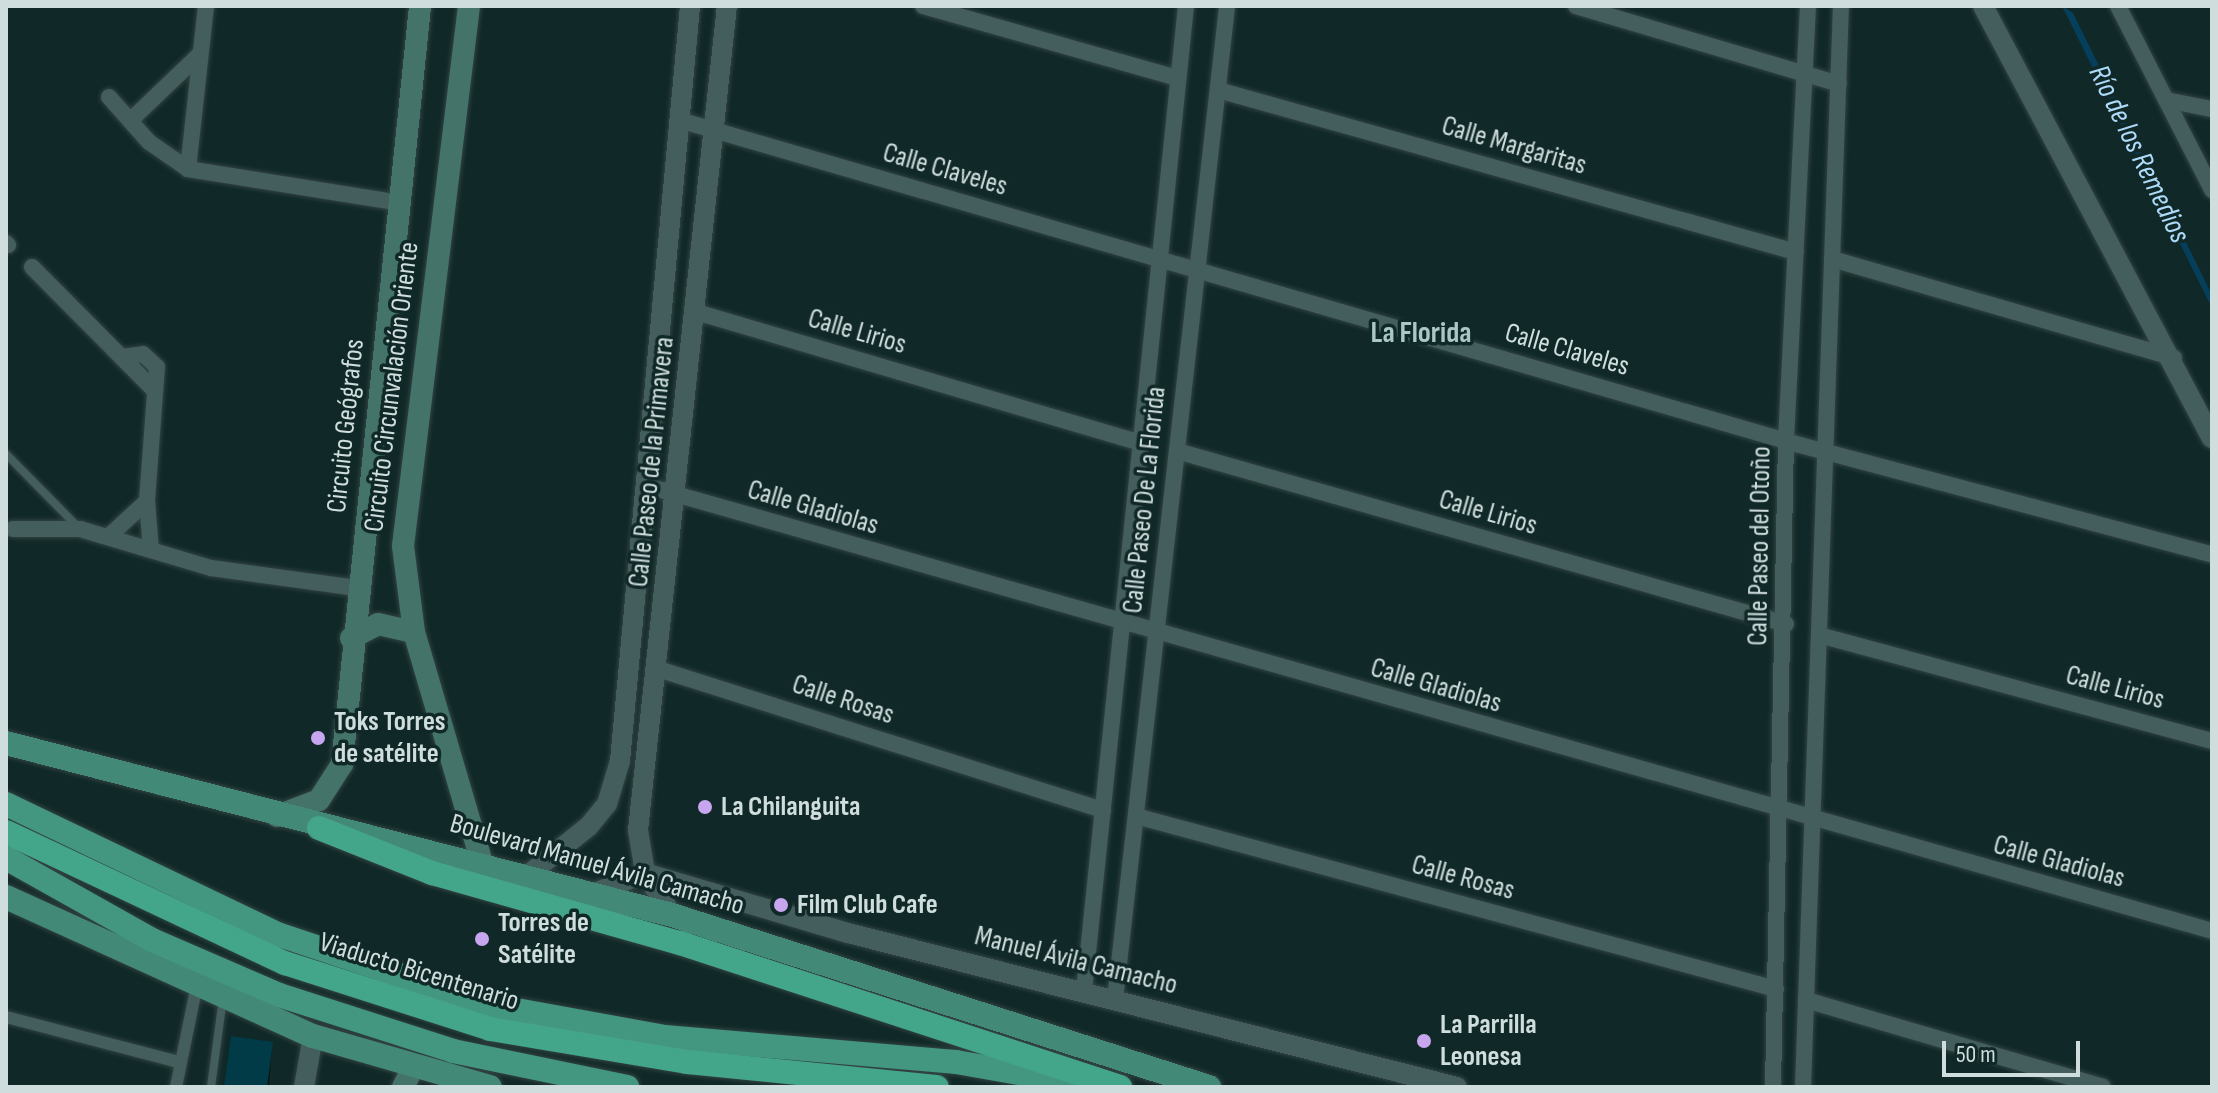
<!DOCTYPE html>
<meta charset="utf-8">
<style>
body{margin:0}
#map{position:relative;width:2218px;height:1093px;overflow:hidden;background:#102928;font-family:"Sofia Sans Condensed",sans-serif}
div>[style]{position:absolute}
.water>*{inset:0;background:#063f5c}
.shadow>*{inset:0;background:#0007}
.building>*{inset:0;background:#003b47}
.roads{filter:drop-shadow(0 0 2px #324342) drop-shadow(0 0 2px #324342)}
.service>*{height:8px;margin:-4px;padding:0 4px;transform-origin:4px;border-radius:4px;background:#445e5d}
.pedestrian>*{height:12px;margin:-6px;padding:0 6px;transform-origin:6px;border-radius:6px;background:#445e5d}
.minor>*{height:16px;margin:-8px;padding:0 8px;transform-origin:8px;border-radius:8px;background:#445e5d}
.tertiary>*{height:20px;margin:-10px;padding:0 10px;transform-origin:10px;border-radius:10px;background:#445e5d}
.secondary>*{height:22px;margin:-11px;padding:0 11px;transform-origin:11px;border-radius:11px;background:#44736a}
.primary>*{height:24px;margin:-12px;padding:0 12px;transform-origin:12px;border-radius:12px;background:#438977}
.trunk>*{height:24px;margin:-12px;padding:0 12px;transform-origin:12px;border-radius:12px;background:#439780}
.motorway>*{height:24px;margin:-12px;padding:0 12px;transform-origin:12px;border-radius:12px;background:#43a589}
.dots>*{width:22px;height:22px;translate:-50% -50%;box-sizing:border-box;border:4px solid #102928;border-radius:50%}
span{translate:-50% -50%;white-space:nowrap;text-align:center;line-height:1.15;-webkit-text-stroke:7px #102928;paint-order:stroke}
.street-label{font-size:28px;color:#cfdddd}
.poi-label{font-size:28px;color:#cfdddd;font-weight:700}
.left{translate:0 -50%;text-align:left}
.water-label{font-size:30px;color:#aedbf9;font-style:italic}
.neighbourhood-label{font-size:30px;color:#aac7c5;font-weight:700}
.frame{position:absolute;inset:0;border:8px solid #cfdddd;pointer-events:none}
.scale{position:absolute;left:1942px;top:1041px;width:138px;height:36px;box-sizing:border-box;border:4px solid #cfdddd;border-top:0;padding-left:10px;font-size:24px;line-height:28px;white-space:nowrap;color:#cfdddd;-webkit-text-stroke:6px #102928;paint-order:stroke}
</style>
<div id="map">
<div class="water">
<i style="clip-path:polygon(2062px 6px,2073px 13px,2212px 295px,2212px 308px)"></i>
</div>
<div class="shadow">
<i style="clip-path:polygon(272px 1044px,269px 1087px,226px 1087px)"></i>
</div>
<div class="building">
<i style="clip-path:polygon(231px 1036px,273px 1042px,267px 1087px,224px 1087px)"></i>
</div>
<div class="roads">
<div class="service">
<i style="left:6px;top:454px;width:105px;rotate:45.4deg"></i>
<i style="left:211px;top:1087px;width:90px;rotate:-82.3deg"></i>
</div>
<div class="pedestrian">
<i style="left:6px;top:1017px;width:179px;rotate:14.6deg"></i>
<i style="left:176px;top:1087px;width:104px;rotate:-78.4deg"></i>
</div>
<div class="minor">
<i style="left:923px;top:6px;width:265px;rotate:15.8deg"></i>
<i style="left:1576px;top:6px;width:274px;rotate:16.5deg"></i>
<i style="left:2118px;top:6px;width:207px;rotate:62.9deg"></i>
<i style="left:1218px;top:90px;width:600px;rotate:15.66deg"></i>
<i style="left:109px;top:97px;width:60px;rotate:48.4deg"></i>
<i style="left:149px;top:142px;width:47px;rotate:34.7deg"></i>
<i style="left:188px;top:169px;width:216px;rotate:9.1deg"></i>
<i style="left:2166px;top:100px;width:47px;rotate:11.1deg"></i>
<i style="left:133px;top:118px;width:93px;rotate:-43.7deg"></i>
<i style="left:679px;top:120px;width:1167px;rotate:16.17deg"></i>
<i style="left:1800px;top:445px;width:426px;rotate:14.9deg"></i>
<i style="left:188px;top:169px;width:164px;rotate:-83.7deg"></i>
<i style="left:6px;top:243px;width:3px;rotate:45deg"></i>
<i style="left:1832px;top:259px;width:356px;rotate:16.1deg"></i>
<i style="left:32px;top:267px;width:173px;rotate:45.2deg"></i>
<i style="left:696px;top:312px;width:464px;rotate:16.4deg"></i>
<i style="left:122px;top:357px;width:21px;rotate:-8deg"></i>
<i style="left:143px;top:354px;width:19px;rotate:43deg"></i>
<i style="left:157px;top:367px;width:134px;rotate:94.3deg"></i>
<i style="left:147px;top:501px;width:49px;rotate:85.3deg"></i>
<i style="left:1177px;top:451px;width:633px;rotate:15.86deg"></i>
<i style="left:647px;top:486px;width:1627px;rotate:15.87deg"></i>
<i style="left:13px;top:529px;width:67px"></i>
<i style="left:80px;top:529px;width:137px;rotate:16.6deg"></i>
<i style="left:211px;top:568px;width:147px;rotate:7.8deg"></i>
<i style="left:108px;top:537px;width:53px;rotate:-42.7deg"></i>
<i style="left:1819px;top:635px;width:407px;rotate:15.1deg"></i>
<i style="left:658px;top:669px;width:467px;rotate:17.6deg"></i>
<i style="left:1136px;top:816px;width:663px;rotate:15.13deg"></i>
<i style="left:1084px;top:991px;width:990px;rotate:-84.09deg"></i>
<i style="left:1115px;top:999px;width:999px;rotate:-83.56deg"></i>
<i style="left:1806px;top:1000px;width:309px;rotate:16.3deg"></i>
<i style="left:1773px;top:1087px;width:647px;rotate:-88.85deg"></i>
<i style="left:1786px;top:440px;width:435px;rotate:-87.1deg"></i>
<i style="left:1803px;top:1087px;width:1082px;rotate:-87.99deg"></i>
</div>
<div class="tertiary">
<i style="left:1983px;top:6px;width:489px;rotate:62.1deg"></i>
<i style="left:528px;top:875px;width:78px;rotate:-38.8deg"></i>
<i style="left:589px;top:826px;width:28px;rotate:-51deg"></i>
<i style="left:607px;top:804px;width:45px;rotate:-73.2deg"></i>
<i style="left:620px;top:761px;width:758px;rotate:-84.7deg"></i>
<i style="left:592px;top:894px;width:57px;rotate:-21.6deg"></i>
<i style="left:645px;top:873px;width:212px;rotate:16.5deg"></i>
<i style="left:848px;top:933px;width:628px;rotate:14.19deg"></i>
<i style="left:672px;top:915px;width:50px;rotate:-122.7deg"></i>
<i style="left:645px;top:873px;width:44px;rotate:-99.2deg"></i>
<i style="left:638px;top:830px;width:829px;rotate:-83.84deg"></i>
<i style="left:304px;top:1087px;width:52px;rotate:-80deg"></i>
</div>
<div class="secondary">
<i style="left:469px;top:6px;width:544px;rotate:96.97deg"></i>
<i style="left:403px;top:546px;width:87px;rotate:82.7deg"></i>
<i style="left:414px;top:632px;width:241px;rotate:73.6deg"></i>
<i style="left:351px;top:638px;width:30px;rotate:-27deg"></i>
<i style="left:378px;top:624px;width:37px;rotate:13deg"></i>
<i style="left:277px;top:816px;width:45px;rotate:-20.9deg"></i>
<i style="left:319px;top:800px;width:43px;rotate:-57.4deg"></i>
<i style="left:342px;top:764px;width:762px;rotate:-84.12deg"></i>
<i style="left:403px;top:1087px;width:21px;rotate:-62deg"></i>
</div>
<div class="primary">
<i style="left:6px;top:743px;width:688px;rotate:14.48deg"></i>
<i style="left:672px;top:915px;width:564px;rotate:17.76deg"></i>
<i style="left:6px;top:897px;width:337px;rotate:24.4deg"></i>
<i style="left:313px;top:1036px;width:184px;rotate:16.1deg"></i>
</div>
<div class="trunk">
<i style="left:6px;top:804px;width:304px;rotate:25.6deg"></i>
<i style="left:280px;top:935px;width:220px;rotate:18.5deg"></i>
<i style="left:489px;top:1005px;width:179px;rotate:10.3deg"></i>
<i style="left:665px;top:1037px;width:292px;rotate:4.9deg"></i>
<i style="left:956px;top:1062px;width:138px;rotate:10deg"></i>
<i style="left:6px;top:858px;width:167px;rotate:29.3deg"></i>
<i style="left:152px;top:940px;width:138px;rotate:23.4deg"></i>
<i style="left:279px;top:995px;width:183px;rotate:17.8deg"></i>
<i style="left:453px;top:1051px;width:178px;rotate:11.7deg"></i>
</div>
<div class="motorway">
<i style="left:319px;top:828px;width:122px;rotate:21.7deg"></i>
<i style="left:432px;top:873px;width:258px;rotate:15.8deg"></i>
<i style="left:680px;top:943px;width:463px;rotate:18.1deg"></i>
<i style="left:6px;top:832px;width:308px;rotate:25.2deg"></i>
<i style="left:285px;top:963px;width:215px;rotate:17.8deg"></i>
<i style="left:490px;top:1029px;width:200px;rotate:9.5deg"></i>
<i style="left:687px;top:1062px;width:251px;rotate:5.7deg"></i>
</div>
</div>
<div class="dots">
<i style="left:318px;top:738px;background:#c7a6ef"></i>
<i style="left:705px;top:807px;background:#c7a6ef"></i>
<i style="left:781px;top:905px;background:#c7a6ef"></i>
<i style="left:482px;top:939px;background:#c7a6ef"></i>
<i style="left:1424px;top:1041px;background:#c7a6ef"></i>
</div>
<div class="street-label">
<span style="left:1514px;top:146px;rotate:16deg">Calle Margaritas</span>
<span style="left:945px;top:170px;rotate:16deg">Calle Claveles</span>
<span style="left:857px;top:332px;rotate:16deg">Calle Lirios</span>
<span style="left:1567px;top:350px;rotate:16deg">Calle Claveles</span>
<span style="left:392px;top:387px;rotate:-83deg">Circuito Circunvalación Oriente</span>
<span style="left:346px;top:426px;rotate:-84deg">Circuito Geógrafos</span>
<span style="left:652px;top:462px;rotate:-84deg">Calle Paseo de la Primavera</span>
<span style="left:1145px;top:500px;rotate:-84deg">Calle Paseo De La Florida</span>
<span style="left:813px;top:508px;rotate:16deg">Calle Gladiolas</span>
<span style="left:1488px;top:513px;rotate:16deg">Calle Lirios</span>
<span style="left:1760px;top:546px;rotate:-89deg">Calle Paseo del Otoño</span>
<span style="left:1436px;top:686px;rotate:16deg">Calle Gladiolas</span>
<span style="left:2115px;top:688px;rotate:15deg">Calle Lirios</span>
<span style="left:843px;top:700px;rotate:18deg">Calle Rosas</span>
<span style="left:2059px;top:862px;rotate:15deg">Calle Gladiolas</span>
<span style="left:597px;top:865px;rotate:16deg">Boulevard Manuel Ávila Camacho</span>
<span style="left:1463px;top:878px;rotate:15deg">Calle Rosas</span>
<span style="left:1076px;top:961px;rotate:14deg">Manuel Ávila Camacho</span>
<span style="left:419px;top:972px;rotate:17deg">Viaducto Bicentenario</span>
</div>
<div class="poi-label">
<span class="left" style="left:334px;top:738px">Toks Torres<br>de satélite</span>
<span class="left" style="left:721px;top:807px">La Chilanguita</span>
<span class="left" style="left:797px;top:905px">Film Club Cafe</span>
<span class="left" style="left:498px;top:939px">Torres de<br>Satélite</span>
<span class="left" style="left:1440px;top:1041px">La Parrilla<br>Leonesa</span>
</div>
<div class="water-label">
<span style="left:2139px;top:154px;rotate:64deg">Río de los Remedios</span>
</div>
<div class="neighbourhood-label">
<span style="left:1421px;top:333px">La Florida</span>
</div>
<div class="frame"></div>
<div class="scale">50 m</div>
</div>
